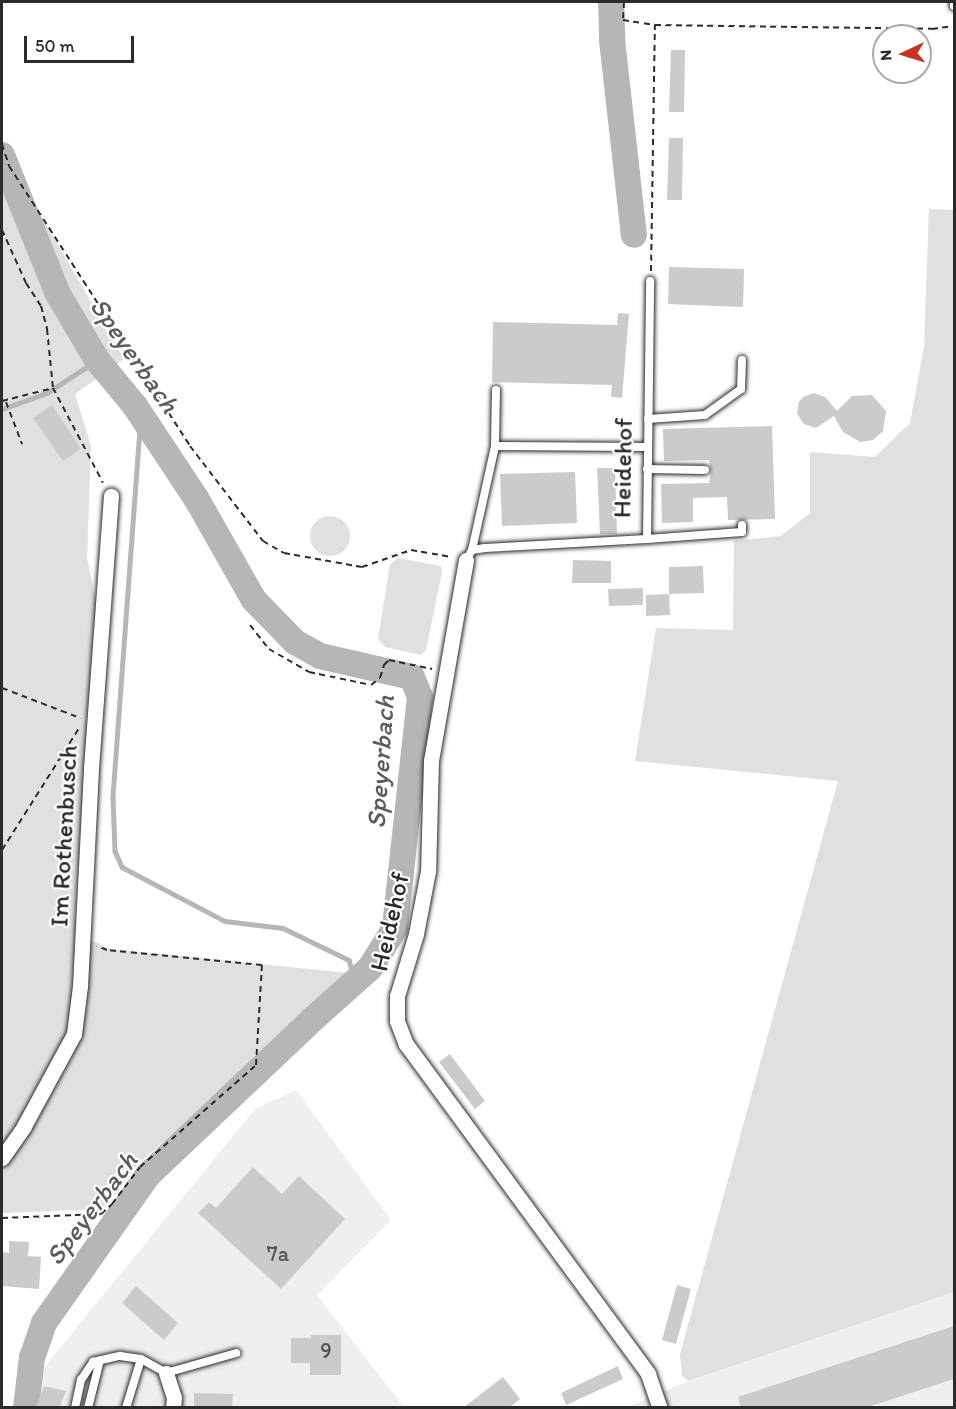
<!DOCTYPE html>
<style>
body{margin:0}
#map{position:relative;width:956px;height:1409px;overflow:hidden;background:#fff;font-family:Itim,sans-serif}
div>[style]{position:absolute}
.built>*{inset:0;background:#efefef}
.green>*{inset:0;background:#e0e0e0}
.round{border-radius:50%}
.stream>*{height:4.5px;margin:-2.25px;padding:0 2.25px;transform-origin:2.25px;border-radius:2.25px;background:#b6b6b6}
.river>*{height:26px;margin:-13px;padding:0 13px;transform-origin:13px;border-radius:13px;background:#b6b6b6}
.building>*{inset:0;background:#cbcbcb}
.path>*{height:2px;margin-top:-1px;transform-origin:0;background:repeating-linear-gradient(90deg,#2b2b2b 0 6px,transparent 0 10.5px)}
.roads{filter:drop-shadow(0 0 2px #2b2b2b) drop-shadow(0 0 2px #2b2b2b)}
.service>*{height:8px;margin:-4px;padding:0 4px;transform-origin:4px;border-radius:4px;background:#fff}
.minor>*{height:15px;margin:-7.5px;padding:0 7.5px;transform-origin:7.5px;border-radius:7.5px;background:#fff}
span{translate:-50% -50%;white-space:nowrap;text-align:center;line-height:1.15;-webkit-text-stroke:4.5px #fff;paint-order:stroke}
.number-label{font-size:22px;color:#535353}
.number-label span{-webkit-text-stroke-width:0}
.street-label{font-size:26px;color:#2b2b2b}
.water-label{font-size:27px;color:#5c5c5c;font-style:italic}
.frame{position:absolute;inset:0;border:3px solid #2b2b2b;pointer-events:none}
.north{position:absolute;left:872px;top:24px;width:60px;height:60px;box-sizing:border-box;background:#fff;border:2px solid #aaa;border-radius:50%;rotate:266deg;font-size:16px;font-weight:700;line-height:24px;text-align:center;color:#2b2b2b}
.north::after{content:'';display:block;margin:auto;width:21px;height:27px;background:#c8321e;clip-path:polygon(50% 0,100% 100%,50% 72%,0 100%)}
.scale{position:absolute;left:24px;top:36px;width:110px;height:27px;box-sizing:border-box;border:3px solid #2b2b2b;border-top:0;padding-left:8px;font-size:18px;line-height:21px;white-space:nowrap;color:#2b2b2b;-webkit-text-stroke:4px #fff;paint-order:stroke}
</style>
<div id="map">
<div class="built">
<i style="clip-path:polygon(296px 1090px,391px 1220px,317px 1295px,404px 1407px,33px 1408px,37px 1376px,255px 1109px)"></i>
<i style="clip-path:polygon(954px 1292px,954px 1407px,626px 1408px,688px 1381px)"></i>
</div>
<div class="green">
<i style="clip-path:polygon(2px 148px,124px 359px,75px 394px,91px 446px,87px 558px,96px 601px,75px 916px,78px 935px,111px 949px,349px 973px,254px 1063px,138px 1164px,111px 1200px,101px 1209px,2px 1213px)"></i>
<i style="clip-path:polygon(929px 209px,954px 210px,954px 1292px,688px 1381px,682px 1376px,680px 1354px,838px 781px,635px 761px,656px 628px,733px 630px,734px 541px,781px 536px,810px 513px,810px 452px,875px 457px,910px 423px,924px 346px)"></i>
<i class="round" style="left:310px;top:516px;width:40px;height:40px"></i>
<i style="clip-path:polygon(398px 558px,441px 566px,442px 572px,426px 650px,421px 655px,385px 647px,378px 639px,390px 564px)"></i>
</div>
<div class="stream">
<i style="left:2px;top:409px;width:48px;rotate:-19.6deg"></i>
<i style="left:47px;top:393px;width:60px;rotate:-33.4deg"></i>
<i style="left:141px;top:415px;width:384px;rotate:94.2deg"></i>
<i style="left:113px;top:798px;width:53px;rotate:87.8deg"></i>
<i style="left:115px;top:851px;width:17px;rotate:66deg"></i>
<i style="left:122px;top:867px;width:116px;rotate:27.7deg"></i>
<i style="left:225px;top:921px;width:58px;rotate:6.9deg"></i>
<i style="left:283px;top:928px;width:73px;rotate:25.9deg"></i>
<i style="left:349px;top:960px;width:22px;rotate:74deg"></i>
</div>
<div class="river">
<i style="left:611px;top:2px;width:38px;rotate:88deg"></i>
<i style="left:612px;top:40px;width:196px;rotate:83.6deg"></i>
<i style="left:2px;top:155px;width:150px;rotate:68.1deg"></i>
<i style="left:58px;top:294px;width:77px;rotate:59.4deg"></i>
<i style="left:97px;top:360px;width:60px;rotate:50.4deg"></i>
<i style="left:135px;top:406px;width:110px;rotate:56.5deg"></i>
<i style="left:196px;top:498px;width:117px;rotate:60.4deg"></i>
<i style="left:254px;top:600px;width:59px;rotate:45.7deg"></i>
<i style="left:295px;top:642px;width:29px;rotate:29deg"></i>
<i style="left:320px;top:656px;width:94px;rotate:12.9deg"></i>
<i style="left:412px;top:677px;width:22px;rotate:68deg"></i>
<i style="left:420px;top:697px;width:232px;rotate:96.2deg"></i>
<i style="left:395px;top:928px;width:47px;rotate:122deg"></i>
<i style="left:370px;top:968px;width:76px;rotate:138.2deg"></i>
<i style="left:313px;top:1019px;width:227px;rotate:136.6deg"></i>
<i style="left:148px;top:1175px;width:181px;rotate:125.1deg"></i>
<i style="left:44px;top:1323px;width:36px;rotate:109deg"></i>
<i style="left:32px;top:1357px;width:51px;rotate:96.7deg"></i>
</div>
<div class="building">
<i style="clip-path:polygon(671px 50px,685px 50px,684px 112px,669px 112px)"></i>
<i style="clip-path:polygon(669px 138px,683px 138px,682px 200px,667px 200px)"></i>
<i style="clip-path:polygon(669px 267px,744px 269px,743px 307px,668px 304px)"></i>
<i style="clip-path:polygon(618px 313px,629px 314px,622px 398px,611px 397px,612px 385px,492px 382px,493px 322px,617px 325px)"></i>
<i style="clip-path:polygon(814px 393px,825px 397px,837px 411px,852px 396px,872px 395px,886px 411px,883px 431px,873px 440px,860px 442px,843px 432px,834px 416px,816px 428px,804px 424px,797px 414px,799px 402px,803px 397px)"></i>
<i style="clip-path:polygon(52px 405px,81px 449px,63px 461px,33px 418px)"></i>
<i style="clip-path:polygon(772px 426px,775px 519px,728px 520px,727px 497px,693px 498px,693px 522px,662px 523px,661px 484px,709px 483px,711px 471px,709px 460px,664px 461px,663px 429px)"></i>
<i style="clip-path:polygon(597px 468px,615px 468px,617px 534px,600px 534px)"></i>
<i style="clip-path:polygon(575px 472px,577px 523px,502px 526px,500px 474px)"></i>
<i style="clip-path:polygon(573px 560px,611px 561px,611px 583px,572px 583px)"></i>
<i style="clip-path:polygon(703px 566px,704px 593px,669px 594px,669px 567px)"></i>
<i style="clip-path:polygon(643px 588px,643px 605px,609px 606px,608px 589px)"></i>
<i style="clip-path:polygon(669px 594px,670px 615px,646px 616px,646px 595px)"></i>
<i style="clip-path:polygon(450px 1054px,485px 1101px,475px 1109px,439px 1062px)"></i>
<i style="clip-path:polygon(253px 1167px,282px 1194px,299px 1176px,345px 1219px,281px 1289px,198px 1213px,209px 1202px,216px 1208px)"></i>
<i style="clip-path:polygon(9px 1241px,29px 1242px,28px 1256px,41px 1257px,39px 1289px,2px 1286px,2px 1252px,9px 1253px)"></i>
<i style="clip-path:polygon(677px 1285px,691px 1289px,676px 1344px,662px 1340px)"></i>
<i style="clip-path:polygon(136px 1286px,178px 1323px,164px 1340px,122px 1303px)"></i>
<i style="clip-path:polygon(954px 1326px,954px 1379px,868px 1407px,741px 1407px,738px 1397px)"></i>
<i style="clip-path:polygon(311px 1335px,341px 1335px,341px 1375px,310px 1375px,310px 1363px,291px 1363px,291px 1338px,311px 1338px)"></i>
<i style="clip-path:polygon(618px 1366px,623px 1379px,566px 1405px,561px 1393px)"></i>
<i style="clip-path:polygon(503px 1377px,520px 1399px,510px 1407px,464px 1407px)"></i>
<i style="clip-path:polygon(44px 1386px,66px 1391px,60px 1407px,36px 1407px)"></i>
<i style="clip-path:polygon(194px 1393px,233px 1394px,232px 1407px,194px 1407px)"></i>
</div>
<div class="path">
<i style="left:624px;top:2px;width:18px;rotate:93deg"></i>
<i style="left:623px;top:20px;width:32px;rotate:9deg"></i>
<i style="left:2px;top:144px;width:23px;rotate:72deg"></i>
<i style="left:9px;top:166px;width:333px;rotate:57.1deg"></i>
<i style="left:190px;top:446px;width:120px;rotate:52.5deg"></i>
<i style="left:263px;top:541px;width:24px;rotate:30deg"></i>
<i style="left:284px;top:553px;width:79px;rotate:10.2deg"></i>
<i style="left:362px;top:567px;width:52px;rotate:-19.1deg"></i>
<i style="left:411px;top:550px;width:41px;rotate:9.9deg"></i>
<i style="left:2px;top:230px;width:58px;rotate:65.6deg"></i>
<i style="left:26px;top:283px;width:27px;rotate:57deg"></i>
<i style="left:41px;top:306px;width:24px;rotate:75deg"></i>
<i style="left:47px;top:329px;width:59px;rotate:84.2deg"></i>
<i style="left:53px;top:388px;width:107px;rotate:62.2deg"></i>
<i style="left:651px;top:271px;width:246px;rotate:-89.1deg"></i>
<i style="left:655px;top:25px;width:277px;rotate:0.8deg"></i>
<i style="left:932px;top:29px;width:22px;rotate:-8deg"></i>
<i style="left:2px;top:401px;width:53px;rotate:-14.3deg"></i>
<i style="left:6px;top:402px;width:45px;rotate:69.1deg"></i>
<i style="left:250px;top:625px;width:31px;rotate:52deg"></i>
<i style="left:269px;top:649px;width:46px;rotate:29.9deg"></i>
<i style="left:309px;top:672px;width:63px;rotate:11.8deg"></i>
<i style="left:371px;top:685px;width:11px;rotate:-38deg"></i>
<i style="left:380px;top:678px;width:14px;rotate:-73deg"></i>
<i style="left:384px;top:665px;width:7px;rotate:-45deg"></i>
<i style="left:389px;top:660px;width:44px;rotate:11.8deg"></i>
<i style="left:2px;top:688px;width:84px;rotate:21deg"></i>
<i style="left:2px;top:850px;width:144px;rotate:-57.7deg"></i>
<i style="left:2px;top:1218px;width:99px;rotate:-2.3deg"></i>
<i style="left:101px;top:1214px;width:15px;rotate:-42deg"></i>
<i style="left:112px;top:1204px;width:46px;rotate:-52.9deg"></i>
<i style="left:140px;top:1167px;width:154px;rotate:-41.3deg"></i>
<i style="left:256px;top:1065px;width:100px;rotate:-86.6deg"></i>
<i style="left:262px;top:965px;width:156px;rotate:-174.5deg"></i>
<i style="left:107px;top:950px;width:11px;rotate:-158deg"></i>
</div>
<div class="roads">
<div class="service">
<i style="left:954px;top:2px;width:4px;rotate:90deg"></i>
<i style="left:648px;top:419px;width:57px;rotate:-4deg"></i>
<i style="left:705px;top:415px;width:44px;rotate:-35.8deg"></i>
<i style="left:741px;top:389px;width:29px;rotate:-88deg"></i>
<i style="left:495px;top:446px;width:152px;rotate:0.4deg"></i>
<i style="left:647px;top:469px;width:58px;rotate:1deg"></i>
<i style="left:647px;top:539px;width:95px;rotate:-4.2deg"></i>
<i style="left:742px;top:532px;width:7px;rotate:-90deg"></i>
<i style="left:472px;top:550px;width:107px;rotate:-77.5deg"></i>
<i style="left:495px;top:446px;width:56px;rotate:-89deg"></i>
<i style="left:466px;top:560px;width:12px;rotate:-59deg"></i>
<i style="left:472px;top:550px;width:13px;rotate:-9deg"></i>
<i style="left:485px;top:548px;width:162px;rotate:-3.2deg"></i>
<i style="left:647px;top:539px;width:258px;rotate:-89.3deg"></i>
<i style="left:75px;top:1408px;width:29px;rotate:-78deg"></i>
<i style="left:81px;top:1380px;width:22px;rotate:-56deg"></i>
<i style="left:93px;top:1362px;width:28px;rotate:-13deg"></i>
<i style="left:120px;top:1356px;width:21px;rotate:8deg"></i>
<i style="left:141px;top:1359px;width:29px;rotate:29deg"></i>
<i style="left:166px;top:1373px;width:73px;rotate:-15.9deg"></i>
<i style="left:88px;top:1408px;width:49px;rotate:-76deg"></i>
<i style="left:126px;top:1408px;width:51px;rotate:-73deg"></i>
</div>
<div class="minor">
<i style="left:466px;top:560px;width:203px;rotate:99.9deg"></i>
<i style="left:431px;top:760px;width:111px;rotate:91.5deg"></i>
<i style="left:428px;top:871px;width:64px;rotate:100.8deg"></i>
<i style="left:416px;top:934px;width:65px;rotate:107deg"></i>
<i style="left:397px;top:996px;width:25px;rotate:90deg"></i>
<i style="left:397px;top:1021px;width:25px;rotate:69deg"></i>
<i style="left:406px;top:1044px;width:409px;rotate:53.7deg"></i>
<i style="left:648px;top:1374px;width:36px;rotate:71deg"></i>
<i style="left:2px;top:1158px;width:39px;rotate:-55deg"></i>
<i style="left:24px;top:1126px;width:105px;rotate:-61.5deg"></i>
<i style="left:74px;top:1034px;width:48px;rotate:-82.9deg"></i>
<i style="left:80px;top:986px;width:218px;rotate:-87.1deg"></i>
<i style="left:91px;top:768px;width:273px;rotate:-85.8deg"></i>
<i style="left:166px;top:1373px;width:25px;rotate:72deg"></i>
<i style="left:174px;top:1397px;width:11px;rotate:95deg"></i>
</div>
</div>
<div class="number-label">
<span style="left:278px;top:1254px">7a</span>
<span style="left:326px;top:1351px">9</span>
</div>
<div class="street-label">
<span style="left:623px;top:468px;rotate:-89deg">Heidehof</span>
<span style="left:64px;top:836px;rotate:-87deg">Im Rothenbusch</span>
<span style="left:390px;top:922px;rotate:-77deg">Heidehof</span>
</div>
<div class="water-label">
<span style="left:135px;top:355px;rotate:55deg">Speyerbach</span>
<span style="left:380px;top:762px;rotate:-86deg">Speyerbach</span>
<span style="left:91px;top:1208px;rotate:-53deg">Speyerbach</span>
</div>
<div class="frame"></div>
<div class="north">N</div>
<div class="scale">50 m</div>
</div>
